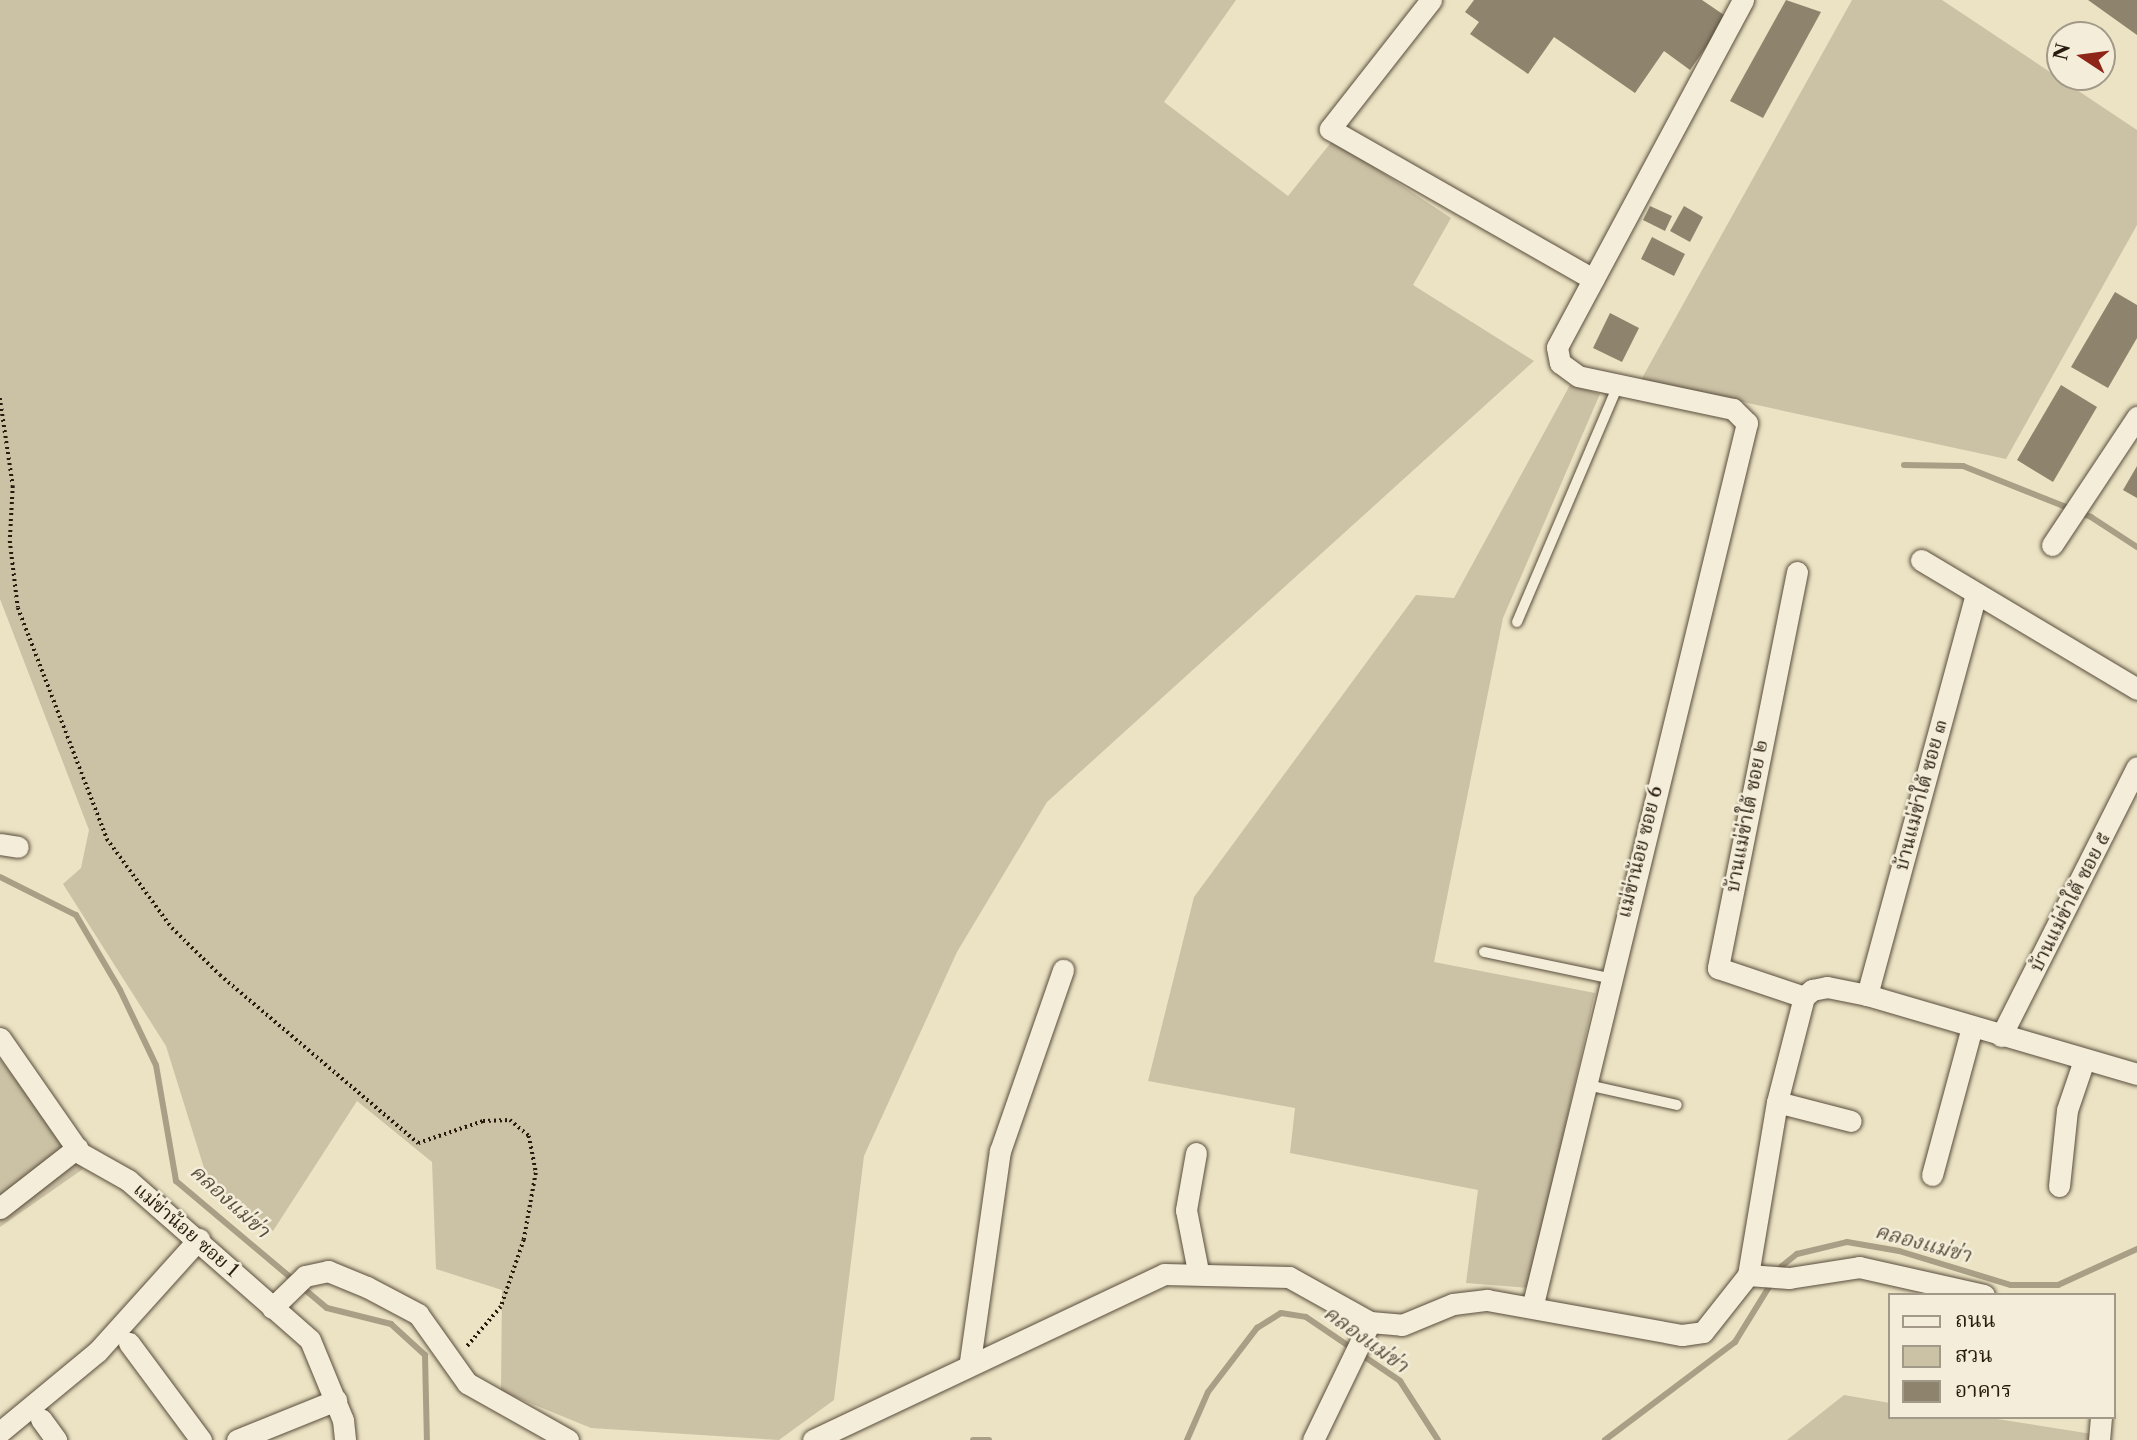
<!DOCTYPE html>
<meta charset="utf-8">
<style>
body{margin:0}
#map{position:relative;width:2137px;height:1440px;overflow:hidden;background:#ece3c4;font-family:"Libre Caslon Text","Noto Serif Thai",serif}
div>[style]{position:absolute}
.green>*{inset:0;background:#cbc1a5}
.stream>*{height:6px;margin:-3px;padding:0 3px;transform-origin:3px;border-radius:3px;background:#a99f86}
.building>*{inset:0;background:#8e836d}
.path>*{height:3.5px;margin-top:-1.75px;transform-origin:0;background:repeating-linear-gradient(90deg,#281b0e 0 2px,transparent 0 5.5px)}
.roads{filter:drop-shadow(0 0 2px #594d3c) drop-shadow(0 0 2px #594d3c)}
.lane>*{height:10px;margin:-5px;padding:0 5px;transform-origin:5px;border-radius:5px;background:#f3edd9}
.street>*{height:21px;margin:-10.5px;padding:0 10.5px;transform-origin:10.5px;border-radius:10.5px;background:#f3edd9}
span{translate:-50% -50%;white-space:nowrap;text-align:center;line-height:1.15;-webkit-text-stroke:5px #f3edd9;paint-order:stroke}
.street-label{font-size:19px;color:#281b0e}
.water-label{font-size:21px;color:#5c503e;font-style:italic}
.legend{position:absolute;left:1888px;top:1293px;width:228px;height:126px;box-sizing:border-box;background:#f3edd9;border:2px solid #a29988;margin:0;padding:9px 12px;list-style:none;font-size:21px;color:#281b0e}
.legend li{display:flex;align-items:center;gap:14px;height:35px}
.legend b{width:35px;border:2px solid #a29988}
.north{position:absolute;left:2046px;top:21px;width:70px;height:70px;box-sizing:border-box;background:#f3edd9;border:2px solid #a29988;border-radius:50%;rotate:283deg;font-size:19px;font-weight:700;line-height:28px;text-align:center;color:#281b0e}
.north::after{content:'';display:block;margin:auto;width:24px;height:32px;background:#8f2418;clip-path:polygon(50% 0,100% 100%,50% 72%,0 100%)}
</style>
<div id="map">
<div class="green">
<i style="clip-path:polygon(0 0,1236px 0,1164px 102px,1288px 196px,1333px 140px,1451px 218px,1413px 285px,1534px 361px,1047px 802px,957px 952px,864px 1156px,834px 1400px,779px 1440px,591px 1428px,501px 1391px,502px 1290px,436px 1269px,432px 1162px,357px 1101px,273px 1231px,209px 1184px,166px 1046px,63px 884px,81px 868px,89px 830px,0 599px)"></i>
<i style="clip-path:polygon(1852px 0,1942px 0,2137px 130px,2137px 225px,2006px 459px,1641px 380px)"></i>
<i style="clip-path:polygon(1570px 385px,1600px 394px,1503px 618px,1434px 962px,1595px 993px,1529px 1288px,1466px 1283px,1478px 1190px,1290px 1153px,1295px 1108px,1148px 1081px,1194px 897px,1416px 595px,1454px 598px)"></i>
<i style="clip-path:polygon(0 1059px,83px 1169px,0 1227px)"></i>
<i style="clip-path:polygon(1844px 1395px,1890px 1403px,1890px 1417px,1984px 1417px,2092px 1434px,2091px 1440px,1787px 1440px)"></i>
</div>
<div class="stream">
<i style="left:1904px;top:465px;width:59px;rotate:1deg"></i>
<i style="left:1963px;top:466px;width:138px;rotate:21.7deg"></i>
<i style="left:2091px;top:517px;width:55px;rotate:33.1deg"></i>
<i style="left:0;top:877px;width:85px;rotate:26.6deg"></i>
<i style="left:76px;top:915px;width:87px;rotate:59.6deg"></i>
<i style="left:120px;top:990px;width:83px;rotate:64.4deg"></i>
<i style="left:156px;top:1065px;width:118px;rotate:80.2deg"></i>
<i style="left:176px;top:1181px;width:197px;rotate:40.1deg"></i>
<i style="left:327px;top:1308px;width:66px;rotate:14deg"></i>
<i style="left:391px;top:1324px;width:46px;rotate:42.4deg"></i>
<i style="left:425px;top:1355px;width:85px;rotate:88.7deg"></i>
<i style="left:973px;top:1440px;width:16px"></i>
<i style="left:1187px;top:1440px;width:52px;rotate:-66.4deg"></i>
<i style="left:1208px;top:1392px;width:81px;rotate:-52.6deg"></i>
<i style="left:1257px;top:1328px;width:28px;rotate:-32deg"></i>
<i style="left:1281px;top:1313px;width:25px;rotate:9deg"></i>
<i style="left:1306px;top:1317px;width:114px;rotate:34.2deg"></i>
<i style="left:1400px;top:1381px;width:70px;rotate:57.2deg"></i>
<i style="left:1605px;top:1440px;width:163px;rotate:-37deg"></i>
<i style="left:1735px;top:1342px;width:89px;rotate:-58.3deg"></i>
<i style="left:1782px;top:1266px;width:19px;rotate:-39deg"></i>
<i style="left:1797px;top:1254px;width:51px;rotate:-13.5deg"></i>
<i style="left:1847px;top:1242px;width:53px;rotate:9.8deg"></i>
<i style="left:1899px;top:1251px;width:117px;rotate:16.9deg"></i>
<i style="left:2011px;top:1285px;width:47px"></i>
<i style="left:2058px;top:1285px;width:87px;rotate:-24.5deg"></i>
</div>
<div class="building">
<i style="clip-path:polygon(1474px 0,1702px 0,1727px 17px,1690px 70px,1664px 51px,1635px 93px,1554px 37px,1528px 74px,1470px 34px,1479px 22px,1465px 12px)"></i>
<i style="clip-path:polygon(1786px 0,1821px 12px,1763px 118px,1730px 101px)"></i>
<i style="clip-path:polygon(2088px 0,2137px 0,2137px 35px)"></i>
<i style="clip-path:polygon(1650px 206px,1672px 216px,1665px 231px,1643px 220px)"></i>
<i style="clip-path:polygon(1684px 206px,1703px 217px,1690px 242px,1670px 231px)"></i>
<i style="clip-path:polygon(1652px 237px,1685px 254px,1674px 276px,1641px 259px)"></i>
<i style="clip-path:polygon(2115px 292px,2137px 305px,2137px 338px,2108px 388px,2071px 367px)"></i>
<i style="clip-path:polygon(1610px 313px,1639px 328px,1622px 362px,1593px 348px)"></i>
<i style="clip-path:polygon(2061px 385px,2097px 407px,2053px 482px,2017px 460px)"></i>
<i style="clip-path:polygon(2137px 466px,2137px 498px,2123px 490px)"></i>
</div>
<div class="path">
<i style="left:0;top:398px;width:89px;rotate:81.6deg"></i>
<i style="left:13px;top:486px;width:55px;rotate:93.1deg"></i>
<i style="left:10px;top:541px;width:67px;rotate:83.2deg"></i>
<i style="left:18px;top:608px;width:248px;rotate:68.9deg"></i>
<i style="left:107px;top:839px;width:110px;rotate:53.9deg"></i>
<i style="left:172px;top:928px;width:67px;rotate:44.4deg"></i>
<i style="left:220px;top:975px;width:260px;rotate:40.3deg"></i>
<i style="left:418px;top:1143px;width:69px;rotate:-18.7deg"></i>
<i style="left:483px;top:1121px;width:27px;rotate:-2deg"></i>
<i style="left:510px;top:1120px;width:25px;rotate:40deg"></i>
<i style="left:529px;top:1136px;width:38px;rotate:79deg"></i>
<i style="left:536px;top:1173px;width:68px;rotate:100.2deg"></i>
<i style="left:524px;top:1240px;width:71px;rotate:108.9deg"></i>
<i style="left:501px;top:1307px;width:54px;rotate:130.5deg"></i>
</div>
<div class="roads">
<div class="lane">
<i style="left:1517px;top:622px;width:254px;rotate:-66.9deg"></i>
<i style="left:1484px;top:952px;width:127px;rotate:11.8deg"></i>
<i style="left:1583px;top:1084px;width:96px;rotate:12.6deg"></i>
</div>
<div class="street">
<i style="left:1431px;top:0;width:164px;rotate:128.1deg"></i>
<i style="left:1330px;top:129px;width:303px;rotate:29.7deg"></i>
<i style="left:2052px;top:545px;width:154px;rotate:-56.4deg"></i>
<i style="left:1921px;top:560px;width:252px;rotate:30.8deg"></i>
<i style="left:1797px;top:572px;width:404px;rotate:101.3deg"></i>
<i style="left:1718px;top:968px;width:91px;rotate:18.6deg"></i>
<i style="left:0;top:844px;width:18px;rotate:9deg"></i>
<i style="left:1867px;top:995px;width:416px;rotate:-74.8deg"></i>
<i style="left:2001px;top:1036px;width:301px;rotate:-63.2deg"></i>
<i style="left:0;top:1038px;width:140px;rotate:55.2deg"></i>
<i style="left:80px;top:1153px;width:55px;rotate:29.4deg"></i>
<i style="left:128px;top:1180px;width:242px;rotate:41.3deg"></i>
<i style="left:310px;top:1340px;width:87px;rotate:67.6deg"></i>
<i style="left:343px;top:1420px;width:20px;rotate:84deg"></i>
<i style="left:1777px;top:1102px;width:76px;rotate:14.4deg"></i>
<i style="left:1196px;top:1153px;width:58px;rotate:100deg"></i>
<i style="left:1186px;top:1210px;width:62px;rotate:78.9deg"></i>
<i style="left:1932px;top:1175px;width:153px;rotate:-74.9deg"></i>
<i style="left:2059px;top:1186px;width:76px;rotate:-84deg"></i>
<i style="left:2067px;top:1110px;width:53px;rotate:-71.2deg"></i>
<i style="left:0;top:1208px;width:98px;rotate:-37.9deg"></i>
<i style="left:1748px;top:1275px;width:41px;rotate:4.2deg"></i>
<i style="left:1789px;top:1278px;width:71px;rotate:-8.9deg"></i>
<i style="left:1859px;top:1267px;width:128px;rotate:12.6deg"></i>
<i style="left:1533px;top:1304px;width:907px;rotate:-76.35deg"></i>
<i style="left:1747px;top:423px;width:20px;rotate:-135deg"></i>
<i style="left:1733px;top:409px;width:158px;rotate:-168deg"></i>
<i style="left:1578px;top:376px;width:22px;rotate:-144deg"></i>
<i style="left:1560px;top:363px;width:16px;rotate:-101deg"></i>
<i style="left:1557px;top:347px;width:394px;rotate:-61.8deg"></i>
<i style="left:272px;top:1308px;width:46px;rotate:-44.1deg"></i>
<i style="left:305px;top:1276px;width:24px;rotate:-12deg"></i>
<i style="left:328px;top:1271px;width:42px;rotate:22.3deg"></i>
<i style="left:367px;top:1287px;width:58px;rotate:27.9deg"></i>
<i style="left:418px;top:1314px;width:85px;rotate:54.6deg"></i>
<i style="left:467px;top:1383px;width:116px;rotate:29.4deg"></i>
<i style="left:129px;top:1343px;width:121px;rotate:53.4deg"></i>
<i style="left:970px;top:1361px;width:212px;rotate:-81.9deg"></i>
<i style="left:1000px;top:1151px;width:192px;rotate:-70.8deg"></i>
<i style="left:41px;top:1419px;width:26px;rotate:54deg"></i>
<i style="left:0;top:1432px;width:127px;rotate:-39.6deg"></i>
<i style="left:98px;top:1351px;width:151px;rotate:-48deg"></i>
<i style="left:237px;top:1440px;width:107px;rotate:-22deg"></i>
<i style="left:813px;top:1440px;width:388px;rotate:-25.3deg"></i>
<i style="left:1164px;top:1274px;width:125px;rotate:1.4deg"></i>
<i style="left:1289px;top:1277px;width:93px;rotate:29.1deg"></i>
<i style="left:1370px;top:1322px;width:32px;rotate:5deg"></i>
<i style="left:1402px;top:1325px;width:55px;rotate:-22.4deg"></i>
<i style="left:1453px;top:1304px;width:34px;rotate:-7deg"></i>
<i style="left:1487px;top:1300px;width:198px;rotate:10.2deg"></i>
<i style="left:1682px;top:1335px;width:21px;rotate:-8deg"></i>
<i style="left:1703px;top:1332px;width:73px;rotate:-51.7deg"></i>
<i style="left:1748px;top:1275px;width:175px;rotate:-80.5deg"></i>
<i style="left:1777px;top:1102px;width:108px;rotate:-75.6deg"></i>
<i style="left:1804px;top:997px;width:11px;rotate:-41deg"></i>
<i style="left:1812px;top:990px;width:15px;rotate:-11deg"></i>
<i style="left:1827px;top:987px;width:41px;rotate:11.3deg"></i>
<i style="left:1867px;top:995px;width:281px;rotate:16.3deg"></i>
<i style="left:1313px;top:1440px;width:131px;rotate:-64.2deg"></i>
<i style="left:2099px;top:1440px;width:23px;rotate:-85deg"></i>
</div>
</div>
<div class="street-label">
<span style="left:1921px;top:795px;rotate:-75deg">บ้านแม่ข่าใต้ ซอย ๓</span>
<span style="left:1747px;top:816px;rotate:-79deg">บ้านแม่ข่าใต้ ซอย ๒</span>
<span style="left:1640px;top:852px;rotate:-76deg">แม่ข่าน้อย ซอย 6</span>
<span style="left:2070px;top:902px;rotate:-63deg">บ้านแม่ข่าใต้ ซอย ๕</span>
<span style="left:186px;top:1230px;rotate:41deg">แม่ข่าน้อย ซอย 1</span>
</div>
<div class="water-label">
<span style="left:230px;top:1201px;rotate:42deg">คลองแม่ข่า</span>
<span style="left:1923px;top:1243px;rotate:15deg">คลองแม่ข่า</span>
<span style="left:1366px;top:1339px;rotate:36deg">คลองแม่ข่า</span>
</div>
<ul class="legend">
<li><b style="height:9px;background:#f3edd9"></b>ถนน</li>
<li><b style="height:19px;background:#cbc1a5"></b>สวน</li>
<li><b style="height:19px;background:#8e836d"></b>อาคาร</li>
</ul>
<div class="north">N</div>
</div>
